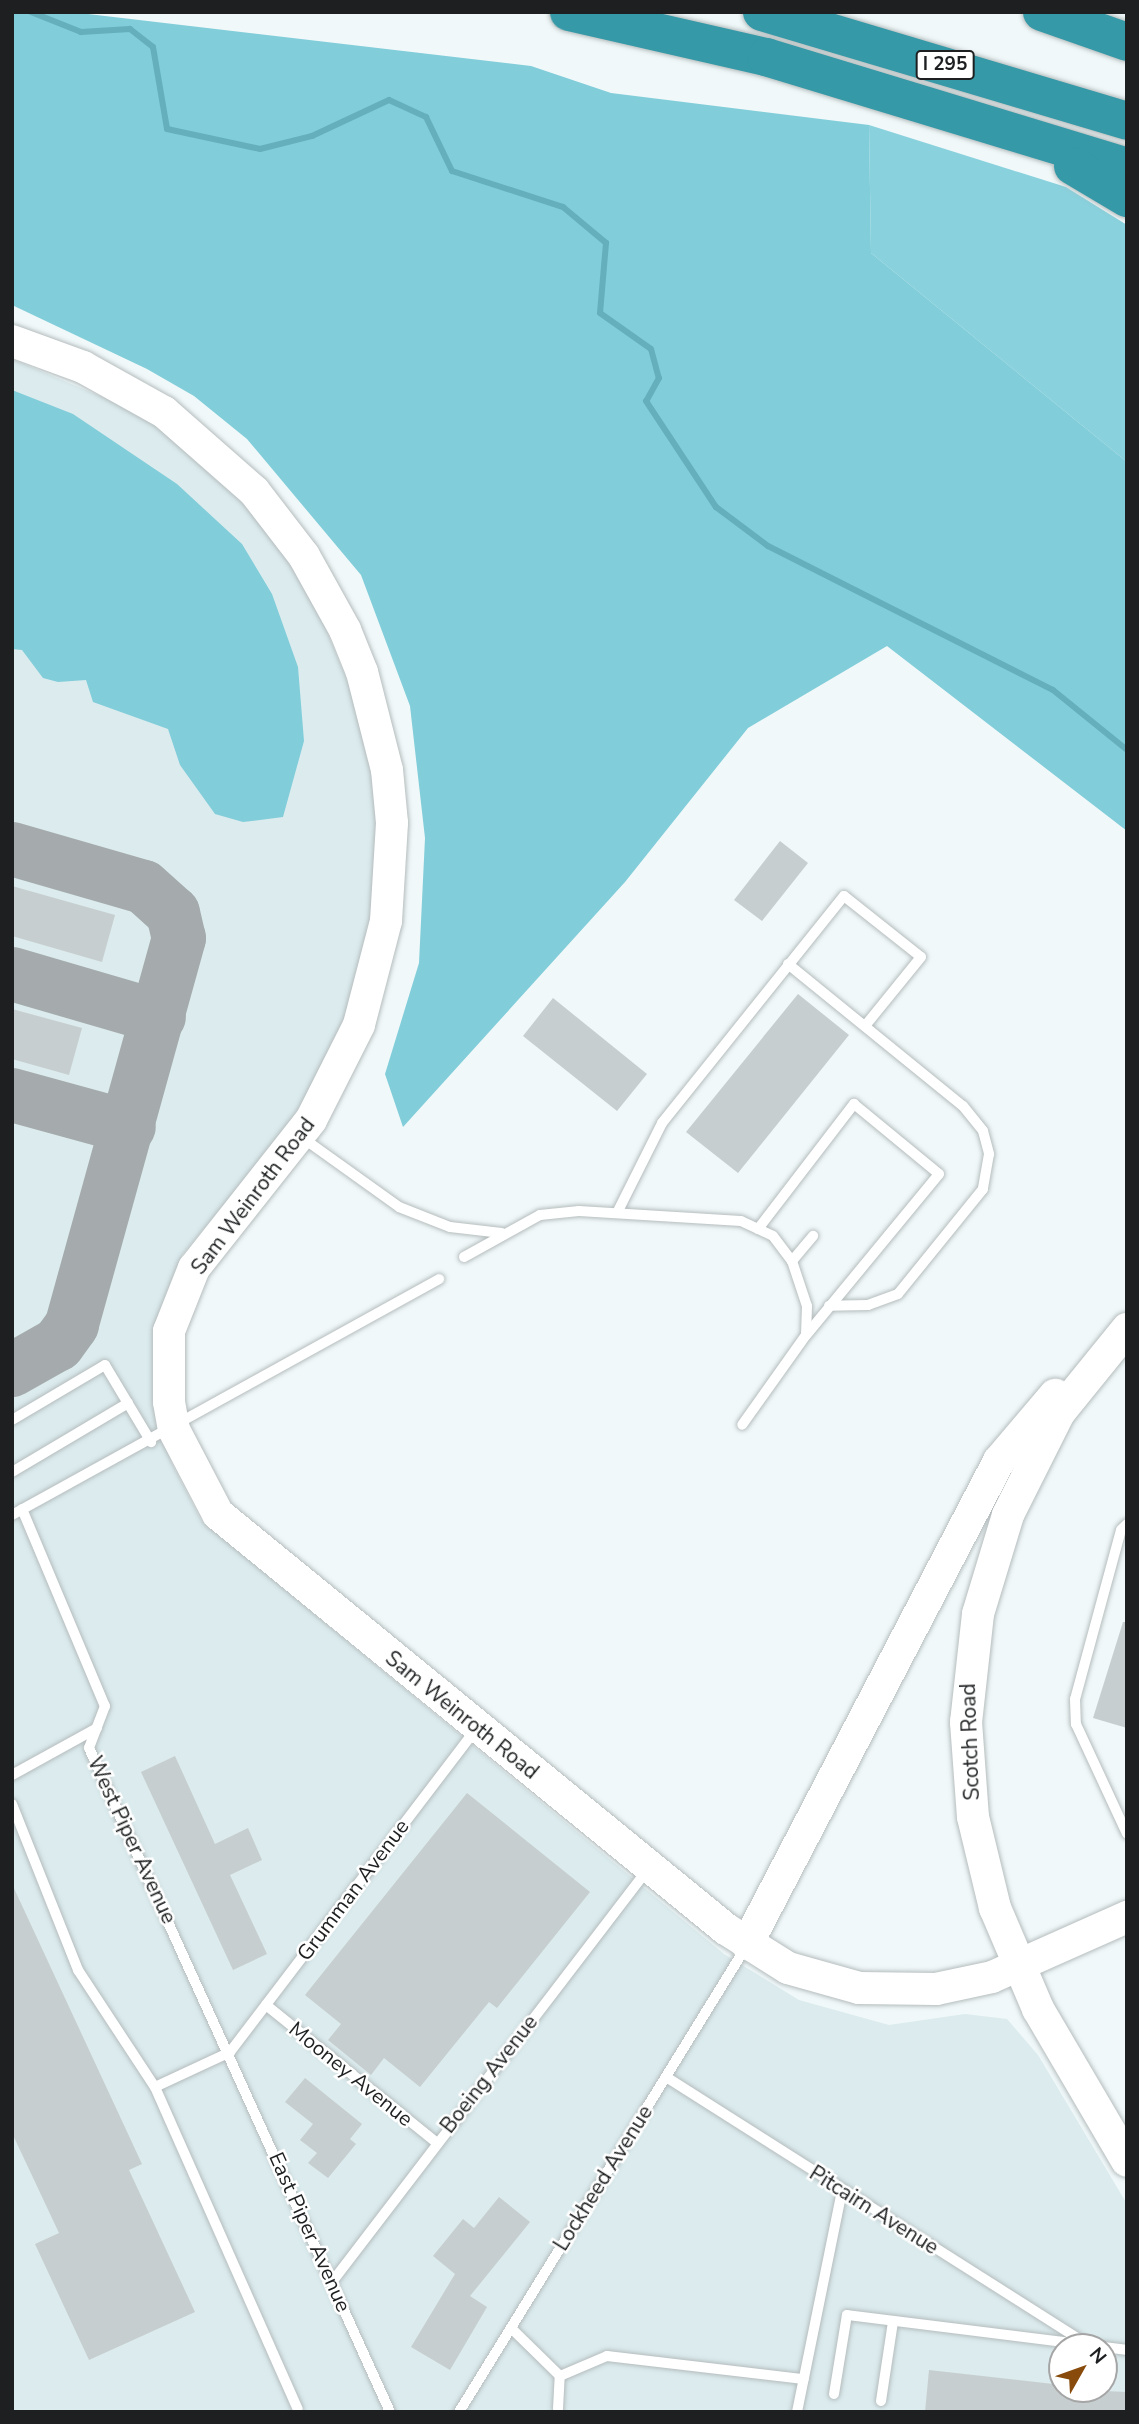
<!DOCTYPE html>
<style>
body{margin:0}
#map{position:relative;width:1139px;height:2424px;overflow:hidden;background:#f0f8f9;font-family:"Nunito Sans",sans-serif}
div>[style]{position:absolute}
.built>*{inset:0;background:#dbebee}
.green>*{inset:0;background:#88d1dd}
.forest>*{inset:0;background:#81cdd9}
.stream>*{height:6px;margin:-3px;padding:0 3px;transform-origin:3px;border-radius:3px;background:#64afbb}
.taxiway>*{height:54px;margin:-27px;padding:0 27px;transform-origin:27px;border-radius:27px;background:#a5abac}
.building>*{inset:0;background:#c7cecf}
.roads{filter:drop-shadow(0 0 2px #b5bcbd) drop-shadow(0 0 2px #b5bcbd)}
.lane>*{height:10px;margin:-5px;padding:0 5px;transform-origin:5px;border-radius:5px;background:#fff}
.secondary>*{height:32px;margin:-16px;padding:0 16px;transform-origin:16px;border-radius:16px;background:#fff}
.highway>*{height:38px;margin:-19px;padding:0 19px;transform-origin:19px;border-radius:19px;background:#3599a7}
span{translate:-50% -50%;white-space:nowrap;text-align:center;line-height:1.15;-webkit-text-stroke:5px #fff;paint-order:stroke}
.shield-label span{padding:2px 5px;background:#fff;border:2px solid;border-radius:5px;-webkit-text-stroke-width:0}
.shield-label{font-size:19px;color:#1d1f20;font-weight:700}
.street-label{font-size:21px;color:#1d1f20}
.frame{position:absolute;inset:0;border:14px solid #1d1f20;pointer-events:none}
.north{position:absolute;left:1048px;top:2333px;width:70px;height:70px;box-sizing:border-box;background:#fff;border:2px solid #a5a5a6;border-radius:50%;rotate:50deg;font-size:19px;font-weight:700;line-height:28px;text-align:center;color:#1d1f20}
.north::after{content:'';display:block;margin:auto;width:24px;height:32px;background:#884b0b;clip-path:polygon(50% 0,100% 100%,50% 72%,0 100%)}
</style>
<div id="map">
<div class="built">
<i style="clip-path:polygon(evenodd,12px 359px,119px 404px,172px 434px,226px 482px,277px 542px,321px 617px,355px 700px,373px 777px,379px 852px,372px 925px,354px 1000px,323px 1072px,275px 1143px,182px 1255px,156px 1337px,159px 1391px,171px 1462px,201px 1520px,724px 1954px,799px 2000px,889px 2025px,965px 2014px,1007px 2019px,1038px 2055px,1127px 2204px,1127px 2412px,12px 2412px,12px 359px,1062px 2347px,1104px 2347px,1104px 2389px,1062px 2389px,1062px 2347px)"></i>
</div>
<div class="green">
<i style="clip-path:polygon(869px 125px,1066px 187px,1127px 225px,1127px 462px,871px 253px)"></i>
</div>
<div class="forest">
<i style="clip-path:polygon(12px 12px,71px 12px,531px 66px,611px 93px,869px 125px,871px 253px,1127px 462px,1127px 831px,887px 646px,748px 728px,625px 882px,403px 1127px,385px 1074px,419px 963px,425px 838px,410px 706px,361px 575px,247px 439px,194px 396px,147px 369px,12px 305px)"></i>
<i style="clip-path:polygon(12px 390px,73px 414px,177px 484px,242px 544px,272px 594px,298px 667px,304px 741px,283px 817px,243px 822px,215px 814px,180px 765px,168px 729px,93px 702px,86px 680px,58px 682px,43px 678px,22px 650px,12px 649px)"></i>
</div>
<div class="stream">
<i style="left:31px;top:12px;width:54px;rotate:21.8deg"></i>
<i style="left:81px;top:32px;width:49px;rotate:-3.5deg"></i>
<i style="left:130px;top:29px;width:29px;rotate:38deg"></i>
<i style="left:153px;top:47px;width:83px;rotate:80.3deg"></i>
<i style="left:167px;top:129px;width:95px;rotate:12.1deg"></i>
<i style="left:260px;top:149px;width:54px;rotate:-14deg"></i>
<i style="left:312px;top:136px;width:85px;rotate:-25.1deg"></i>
<i style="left:389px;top:100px;width:41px;rotate:24.7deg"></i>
<i style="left:426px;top:117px;width:60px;rotate:64.3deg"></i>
<i style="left:452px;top:171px;width:117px;rotate:18deg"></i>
<i style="left:563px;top:207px;width:56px;rotate:39.9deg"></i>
<i style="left:606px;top:243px;width:70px;rotate:94.9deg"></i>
<i style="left:600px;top:313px;width:62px;rotate:35.2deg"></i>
<i style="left:651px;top:349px;width:30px;rotate:75deg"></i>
<i style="left:659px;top:378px;width:26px;rotate:119deg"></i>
<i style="left:646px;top:401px;width:127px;rotate:56.6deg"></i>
<i style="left:716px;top:507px;width:65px;rotate:36.9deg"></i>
<i style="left:768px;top:546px;width:319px;rotate:26.8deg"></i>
<i style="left:1053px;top:690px;width:95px;rotate:39deg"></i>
</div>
<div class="taxiway">
<i style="left:12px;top:849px;width:137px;rotate:16.1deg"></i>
<i style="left:144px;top:887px;width:39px;rotate:42deg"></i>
<i style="left:173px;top:913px;width:26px;rotate:77deg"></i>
<i style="left:179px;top:938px;width:402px;rotate:105.5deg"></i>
<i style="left:72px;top:1325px;width:24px;rotate:126deg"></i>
<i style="left:58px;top:1344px;width:53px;rotate:150.5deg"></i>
<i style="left:12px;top:974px;width:153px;rotate:16.3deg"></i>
<i style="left:12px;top:1095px;width:121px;rotate:15.3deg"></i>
</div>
<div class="building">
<i style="clip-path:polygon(780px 841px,808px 863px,762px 921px,734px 900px)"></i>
<i style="clip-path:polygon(12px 886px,115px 915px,102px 962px,12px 936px)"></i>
<i style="clip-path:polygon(798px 994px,849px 1035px,738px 1173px,686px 1132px)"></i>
<i style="clip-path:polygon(553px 998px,647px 1074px,617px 1111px,523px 1036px)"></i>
<i style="clip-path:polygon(12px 1009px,82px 1028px,69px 1075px,12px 1059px)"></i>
<i style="clip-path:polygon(1123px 1622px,1127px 1622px,1127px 1728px,1093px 1718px)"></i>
<i style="clip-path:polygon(175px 1756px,215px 1844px,248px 1828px,262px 1860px,230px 1875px,267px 1954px,233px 1970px,141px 1772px)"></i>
<i style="clip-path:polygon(467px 1793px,590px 1892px,497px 2008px,489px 2002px,420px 2087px,384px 2058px,371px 2075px,328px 2040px,341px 2024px,305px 1995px)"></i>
<i style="clip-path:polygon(12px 1884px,142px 2164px,129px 2170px,195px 2312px,89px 2360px,35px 2244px,59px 2233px,12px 2133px)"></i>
<i style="clip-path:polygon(305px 2078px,362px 2124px,350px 2139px,356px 2144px,328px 2178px,308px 2163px,317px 2153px,300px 2140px,313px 2124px,285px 2102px)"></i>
<i style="clip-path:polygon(499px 2197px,530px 2222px,470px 2296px,487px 2307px,450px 2370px,411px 2347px,455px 2274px,433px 2256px,463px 2219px,474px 2228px)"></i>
<i style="clip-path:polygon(929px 2370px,1062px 2385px,1062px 2389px,1127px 2392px,1127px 2412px,925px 2412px)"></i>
</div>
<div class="roads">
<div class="lane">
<i style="left:788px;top:964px;width:225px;rotate:39.1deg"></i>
<i style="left:963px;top:1106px;width:32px;rotate:51deg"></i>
<i style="left:983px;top:1131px;width:24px;rotate:75deg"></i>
<i style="left:989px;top:1154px;width:36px;rotate:100deg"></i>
<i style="left:983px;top:1189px;width:135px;rotate:129deg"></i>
<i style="left:898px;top:1294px;width:32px;rotate:160deg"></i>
<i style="left:868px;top:1305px;width:39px;rotate:179deg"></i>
<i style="left:300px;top:1136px;width:122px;rotate:35.6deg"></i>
<i style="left:399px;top:1207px;width:55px;rotate:21.4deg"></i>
<i style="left:450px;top:1227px;width:52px;rotate:6.6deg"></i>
<i style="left:617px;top:1213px;width:101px;rotate:-63.4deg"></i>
<i style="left:662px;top:1123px;width:291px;rotate:-51.3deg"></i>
<i style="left:844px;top:896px;width:98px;rotate:38.4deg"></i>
<i style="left:921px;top:957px;width:89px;rotate:129.1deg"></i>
<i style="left:758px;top:1229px;width:158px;rotate:-52.5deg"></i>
<i style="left:854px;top:1104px;width:110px;rotate:39.5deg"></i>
<i style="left:939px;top:1174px;width:207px;rotate:129.5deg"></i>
<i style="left:464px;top:1257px;width:87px;rotate:-28.9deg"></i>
<i style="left:540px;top:1215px;width:39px;rotate:-6deg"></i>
<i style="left:579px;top:1211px;width:162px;rotate:3.5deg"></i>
<i style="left:741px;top:1221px;width:35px;rotate:25deg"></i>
<i style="left:773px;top:1236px;width:31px;rotate:53deg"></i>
<i style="left:792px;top:1261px;width:47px;rotate:71.6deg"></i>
<i style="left:807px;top:1306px;width:29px;rotate:92deg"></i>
<i style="left:806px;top:1335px;width:110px;rotate:125.4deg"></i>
<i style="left:792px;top:1261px;width:33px;rotate:-50deg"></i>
<i style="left:12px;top:1420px;width:108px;rotate:-30.6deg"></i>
<i style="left:105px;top:1365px;width:90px;rotate:59.1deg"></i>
<i style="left:12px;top:1472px;width:135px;rotate:-30.7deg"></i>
<i style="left:22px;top:1509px;width:214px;rotate:67.2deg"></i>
<i style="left:105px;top:1706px;width:45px;rotate:110.9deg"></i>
<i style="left:89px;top:1748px;width:729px;rotate:65.61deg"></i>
<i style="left:12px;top:1515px;width:488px;rotate:-28.9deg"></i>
<i style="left:1127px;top:1524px;width:8px;rotate:135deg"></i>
<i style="left:1121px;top:1530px;width:175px;rotate:105.2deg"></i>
<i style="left:1075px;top:1699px;width:25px;rotate:88deg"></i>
<i style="left:1076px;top:1724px;width:121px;rotate:65.1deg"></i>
<i style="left:12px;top:1775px;width:97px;rotate:-28.9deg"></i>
<i style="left:12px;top:1804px;width:179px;rotate:68.3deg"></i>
<i style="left:78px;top:1970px;width:140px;rotate:56.7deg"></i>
<i style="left:155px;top:2087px;width:83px;rotate:-25deg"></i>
<i style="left:230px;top:2052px;width:406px;rotate:-52.7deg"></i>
<i style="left:266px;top:2005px;width:218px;rotate:38.9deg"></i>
<i style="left:666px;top:2077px;width:494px;rotate:32.4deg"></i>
<i style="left:155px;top:2087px;width:352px;rotate:66.1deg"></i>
<i style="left:332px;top:2282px;width:520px;rotate:-52.58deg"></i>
<i style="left:511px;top:2328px;width:69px;rotate:44.4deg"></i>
<i style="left:560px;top:2376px;width:51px;rotate:-23.1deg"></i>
<i style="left:607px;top:2356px;width:198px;rotate:6.7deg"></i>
<i style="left:834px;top:2394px;width:80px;rotate:-80.7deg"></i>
<i style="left:847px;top:2315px;width:282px;rotate:7.1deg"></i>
<i style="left:881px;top:2401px;width:80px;rotate:-81.4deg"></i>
<i style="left:558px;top:2409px;width:33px;rotate:-87deg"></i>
<i style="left:459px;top:2412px;width:546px;rotate:-58.32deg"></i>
<i style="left:797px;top:2412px;width:227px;rotate:-78.5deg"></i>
</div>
<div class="secondary">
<i style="left:12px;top:341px;width:76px;rotate:20.1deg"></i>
<i style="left:83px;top:367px;width:93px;rotate:29.1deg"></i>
<i style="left:164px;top:412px;width:120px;rotate:41.3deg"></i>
<i style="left:254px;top:491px;width:82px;rotate:52.4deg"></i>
<i style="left:304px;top:556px;width:85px;rotate:61deg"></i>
<i style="left:345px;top:630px;width:45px;rotate:68deg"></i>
<i style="left:362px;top:672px;width:101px;rotate:75.7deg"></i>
<i style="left:387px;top:770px;width:53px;rotate:84.6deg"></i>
<i style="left:392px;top:823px;width:98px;rotate:93.5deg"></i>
<i style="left:386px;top:921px;width:107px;rotate:104.6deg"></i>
<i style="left:359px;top:1025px;width:106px;rotate:116.8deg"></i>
<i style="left:311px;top:1120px;width:189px;rotate:128.3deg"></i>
<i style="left:194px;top:1268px;width:68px;rotate:111.6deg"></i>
<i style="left:169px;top:1331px;width:71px;rotate:90deg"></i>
<i style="left:169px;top:1402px;width:28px;rotate:80deg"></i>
<i style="left:174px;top:1430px;width:95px;rotate:62.4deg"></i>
<i style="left:218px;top:1514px;width:656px;rotate:39.25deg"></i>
<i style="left:726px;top:1929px;width:73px;rotate:32.2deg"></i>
<i style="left:788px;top:1968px;width:74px;rotate:15.7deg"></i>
<i style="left:859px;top:1988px;width:77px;rotate:0.7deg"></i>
<i style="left:936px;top:1989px;width:57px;rotate:-12.1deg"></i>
<i style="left:992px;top:1977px;width:148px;rotate:-24deg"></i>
<i style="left:1127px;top:1329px;width:108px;rotate:129deg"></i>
<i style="left:1059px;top:1413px;width:114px;rotate:116.6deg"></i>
<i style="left:1008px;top:1515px;width:103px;rotate:106.9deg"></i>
<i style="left:978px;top:1614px;width:109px;rotate:96.3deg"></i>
<i style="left:966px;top:1722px;width:95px;rotate:85.8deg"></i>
<i style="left:973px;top:1817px;width:94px;rotate:76.4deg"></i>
<i style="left:995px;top:1908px;width:110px;rotate:66.9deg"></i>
<i style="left:1038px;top:2009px;width:176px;rotate:59.6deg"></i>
<i style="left:747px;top:1944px;width:545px;rotate:-62.45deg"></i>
<i style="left:999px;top:1461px;width:87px;rotate:-49.7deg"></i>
</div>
<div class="highway">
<i style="left:569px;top:12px;width:202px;rotate:12.9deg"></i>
<i style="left:766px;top:57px;width:377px;rotate:16.9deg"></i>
<i style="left:762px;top:12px;width:381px;rotate:16.6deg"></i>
<i style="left:1042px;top:12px;width:90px;rotate:19.4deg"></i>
<i style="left:1073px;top:166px;width:63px;rotate:30.7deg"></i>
</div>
</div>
<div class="shield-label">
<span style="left:945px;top:65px">I 295</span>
</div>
<div class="street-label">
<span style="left:253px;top:1196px;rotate:-53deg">Sam Weinroth Road</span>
<span style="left:462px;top:1715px;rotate:39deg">Sam Weinroth Road</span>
<span style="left:970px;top:1742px;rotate:-92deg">Scotch Road</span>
<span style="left:132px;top:1840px;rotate:65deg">West Piper Avenue</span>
<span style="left:353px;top:1890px;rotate:-53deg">Grumman Avenue</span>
<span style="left:351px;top:2074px;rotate:39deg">Mooney Avenue</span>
<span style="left:489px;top:2074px;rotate:-52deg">Boeing Avenue</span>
<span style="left:603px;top:2178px;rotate:-58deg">Lockheed Avenue</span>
<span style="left:874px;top:2210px;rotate:32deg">Pitcairn Avenue</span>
<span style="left:310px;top:2232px;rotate:66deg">East Piper Avenue</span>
</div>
<div class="frame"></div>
<div class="north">N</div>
</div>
